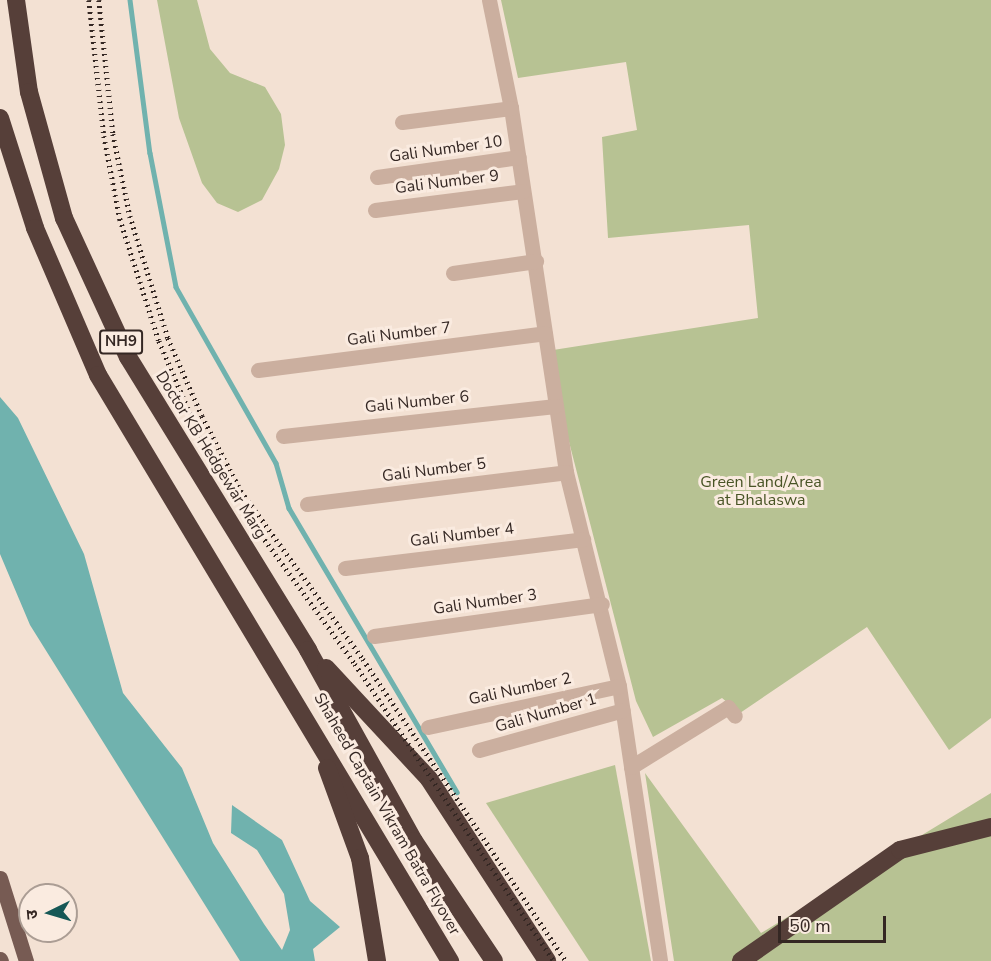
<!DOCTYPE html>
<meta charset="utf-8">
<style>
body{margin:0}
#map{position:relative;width:991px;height:961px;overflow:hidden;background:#f3e1d3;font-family:"Nunito Sans","Noto Sans Devanagari",sans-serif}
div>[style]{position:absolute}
.green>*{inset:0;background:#b7c293}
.water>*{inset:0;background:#70b2ae}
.stream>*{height:4.5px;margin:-2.25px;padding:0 2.25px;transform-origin:2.25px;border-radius:2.25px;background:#70b2ae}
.minor>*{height:15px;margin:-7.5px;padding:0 7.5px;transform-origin:7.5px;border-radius:7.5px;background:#cbaf9f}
.major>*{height:15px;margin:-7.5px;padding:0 7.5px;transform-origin:7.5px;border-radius:7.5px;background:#775b53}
.highway>*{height:18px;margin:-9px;padding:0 9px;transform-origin:9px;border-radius:9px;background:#563f39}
.rail>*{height:4.5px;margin-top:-2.25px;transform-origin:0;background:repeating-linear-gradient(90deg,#342723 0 1.5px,transparent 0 6px)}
span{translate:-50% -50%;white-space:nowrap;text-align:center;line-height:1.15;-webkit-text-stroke:6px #faebe0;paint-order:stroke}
.shield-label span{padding:2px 4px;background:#faebe0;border:2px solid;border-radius:4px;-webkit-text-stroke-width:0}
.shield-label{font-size:15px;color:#342723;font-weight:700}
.street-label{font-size:16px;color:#342723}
.park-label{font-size:16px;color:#485425}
.north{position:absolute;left:18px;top:883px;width:60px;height:60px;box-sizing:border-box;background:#faebe0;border:2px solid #ab9d94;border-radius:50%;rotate:265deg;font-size:16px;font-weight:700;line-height:24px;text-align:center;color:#342723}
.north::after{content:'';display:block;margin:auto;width:21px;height:27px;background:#165856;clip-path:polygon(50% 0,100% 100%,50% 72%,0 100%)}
.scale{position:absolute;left:778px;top:916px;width:108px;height:27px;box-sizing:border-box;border:3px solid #342723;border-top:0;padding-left:8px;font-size:18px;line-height:21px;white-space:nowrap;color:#342723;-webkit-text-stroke:4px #faebe0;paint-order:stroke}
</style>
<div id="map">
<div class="green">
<i style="clip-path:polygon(157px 0,197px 0,210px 49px,230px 73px,265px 87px,281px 114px,285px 145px,279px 169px,262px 200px,238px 212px,217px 203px,202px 183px,179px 118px)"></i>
<i style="clip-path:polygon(501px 0,991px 0,991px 718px,949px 750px,867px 627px,740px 713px,722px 698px,653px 737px,636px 701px,560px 407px,553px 350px,758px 318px,749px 225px,608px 238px,602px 137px,637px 130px,626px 62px,518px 78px)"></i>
<i style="clip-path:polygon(615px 765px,651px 961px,589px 961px,486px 803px)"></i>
<i style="clip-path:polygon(645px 773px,761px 933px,991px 793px,991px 961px,674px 961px)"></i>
</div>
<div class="water">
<i style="clip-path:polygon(0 397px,18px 418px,84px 554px,123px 693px,182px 768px,213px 843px,264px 924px,282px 950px,290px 930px,284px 894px,257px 850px,231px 833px,232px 805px,282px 840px,310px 901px,340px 927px,313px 949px,315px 961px,240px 961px,30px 625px,0 554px)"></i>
</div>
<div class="stream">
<i style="left:130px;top:0;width:154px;rotate:82.6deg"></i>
<i style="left:150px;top:153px;width:136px;rotate:79deg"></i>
<i style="left:176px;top:287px;width:202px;rotate:60.4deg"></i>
<i style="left:276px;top:463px;width:47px;rotate:73.9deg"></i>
<i style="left:289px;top:508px;width:330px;rotate:59.4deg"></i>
</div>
<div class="minor">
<i style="left:489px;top:0;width:110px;rotate:78.5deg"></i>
<i style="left:511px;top:108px;width:368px;rotate:81.4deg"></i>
<i style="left:566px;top:472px;width:220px;rotate:76.1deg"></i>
<i style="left:619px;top:686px;width:278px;rotate:81.5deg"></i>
<i style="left:402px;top:122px;width:110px;rotate:-7.3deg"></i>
<i style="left:377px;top:177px;width:143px;rotate:-8deg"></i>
<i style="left:375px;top:210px;width:149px;rotate:-7.3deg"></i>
<i style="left:453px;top:273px;width:84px;rotate:-8.2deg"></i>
<i style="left:258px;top:370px;width:289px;rotate:-7.3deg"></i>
<i style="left:283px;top:436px;width:274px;rotate:-6.3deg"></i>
<i style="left:307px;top:504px;width:261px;rotate:-7deg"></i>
<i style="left:345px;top:568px;width:240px;rotate:-6.9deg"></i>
<i style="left:374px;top:636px;width:230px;rotate:-8deg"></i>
<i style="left:428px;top:727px;width:195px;rotate:-12.1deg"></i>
<i style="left:479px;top:750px;width:149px;rotate:-15.5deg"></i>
<i style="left:631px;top:767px;width:114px;rotate:-31.7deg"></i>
<i style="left:728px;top:707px;width:11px;rotate:52deg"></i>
</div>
<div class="major">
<i style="left:0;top:878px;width:87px;rotate:72.6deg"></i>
<i style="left:0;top:959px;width:2px;rotate:63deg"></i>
</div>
<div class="highway">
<i style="left:16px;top:0;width:93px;rotate:82deg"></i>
<i style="left:29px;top:92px;width:131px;rotate:74.5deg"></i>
<i style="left:64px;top:218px;width:153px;rotate:65.3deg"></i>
<i style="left:128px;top:357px;width:344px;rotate:58.4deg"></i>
<i style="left:308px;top:650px;width:218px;rotate:61deg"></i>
<i style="left:414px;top:841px;width:144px;rotate:56.3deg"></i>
<i style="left:0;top:118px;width:115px;rotate:72.3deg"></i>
<i style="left:35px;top:228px;width:160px;rotate:66.8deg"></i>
<i style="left:98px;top:375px;width:684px;rotate:59.01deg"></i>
<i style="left:326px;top:668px;width:151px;rotate:47.1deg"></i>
<i style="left:429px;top:779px;width:217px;rotate:57deg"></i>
<i style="left:327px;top:768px;width:96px;rotate:69.9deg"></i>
<i style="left:360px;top:858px;width:104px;rotate:80.6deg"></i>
<i style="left:741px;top:961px;width:194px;rotate:-34.9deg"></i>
<i style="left:900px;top:850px;width:94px;rotate:-14.2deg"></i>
</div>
<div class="rail">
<i style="left:89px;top:0;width:137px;rotate:83.7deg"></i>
<i style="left:104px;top:136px;width:85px;rotate:79.1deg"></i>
<i style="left:120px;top:219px;width:128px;rotate:72.3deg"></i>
<i style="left:159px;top:341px;width:86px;rotate:66.7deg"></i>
<i style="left:193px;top:420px;width:86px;rotate:62.2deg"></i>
<i style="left:233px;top:496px;width:208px;rotate:54deg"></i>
<i style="left:355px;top:664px;width:358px;rotate:56.2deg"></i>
<i style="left:99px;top:0;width:135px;rotate:84deg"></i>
<i style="left:113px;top:134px;width:84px;rotate:78.3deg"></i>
<i style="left:130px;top:216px;width:128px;rotate:72.7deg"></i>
<i style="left:168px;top:338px;width:85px;rotate:66.4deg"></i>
<i style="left:202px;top:416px;width:85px;rotate:62.5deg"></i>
<i style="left:241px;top:491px;width:208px;rotate:54deg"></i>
<i style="left:363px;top:659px;width:364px;rotate:56.1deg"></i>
</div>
<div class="shield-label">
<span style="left:121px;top:342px">NH9</span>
</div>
<div class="street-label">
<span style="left:446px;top:149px;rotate:-8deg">Gali Number 10</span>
<span style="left:447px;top:182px;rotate:-7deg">Gali Number 9</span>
<span style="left:399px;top:334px;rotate:-7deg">Gali Number 7</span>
<span style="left:417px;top:402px;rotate:-6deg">Gali Number 6</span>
<span style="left:211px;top:455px;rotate:58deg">Doctor KB Hedgewar Marg</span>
<span style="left:434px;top:470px;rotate:-7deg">Gali Number 5</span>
<span style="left:462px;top:535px;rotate:-7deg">Gali Number 4</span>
<span style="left:485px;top:602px;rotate:-8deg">Gali Number 3</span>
<span style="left:520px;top:689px;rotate:-12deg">Gali Number 2</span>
<span style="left:546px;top:713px;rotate:-16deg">Gali Number 1</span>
<span style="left:387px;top:814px;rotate:60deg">Shaheed Captain Vikram Batra Flyover</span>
</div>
<div class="park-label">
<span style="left:761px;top:491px">Green Land/Area<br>at Bhalaswa</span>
</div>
<div class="north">उ</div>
<div class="scale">50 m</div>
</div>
